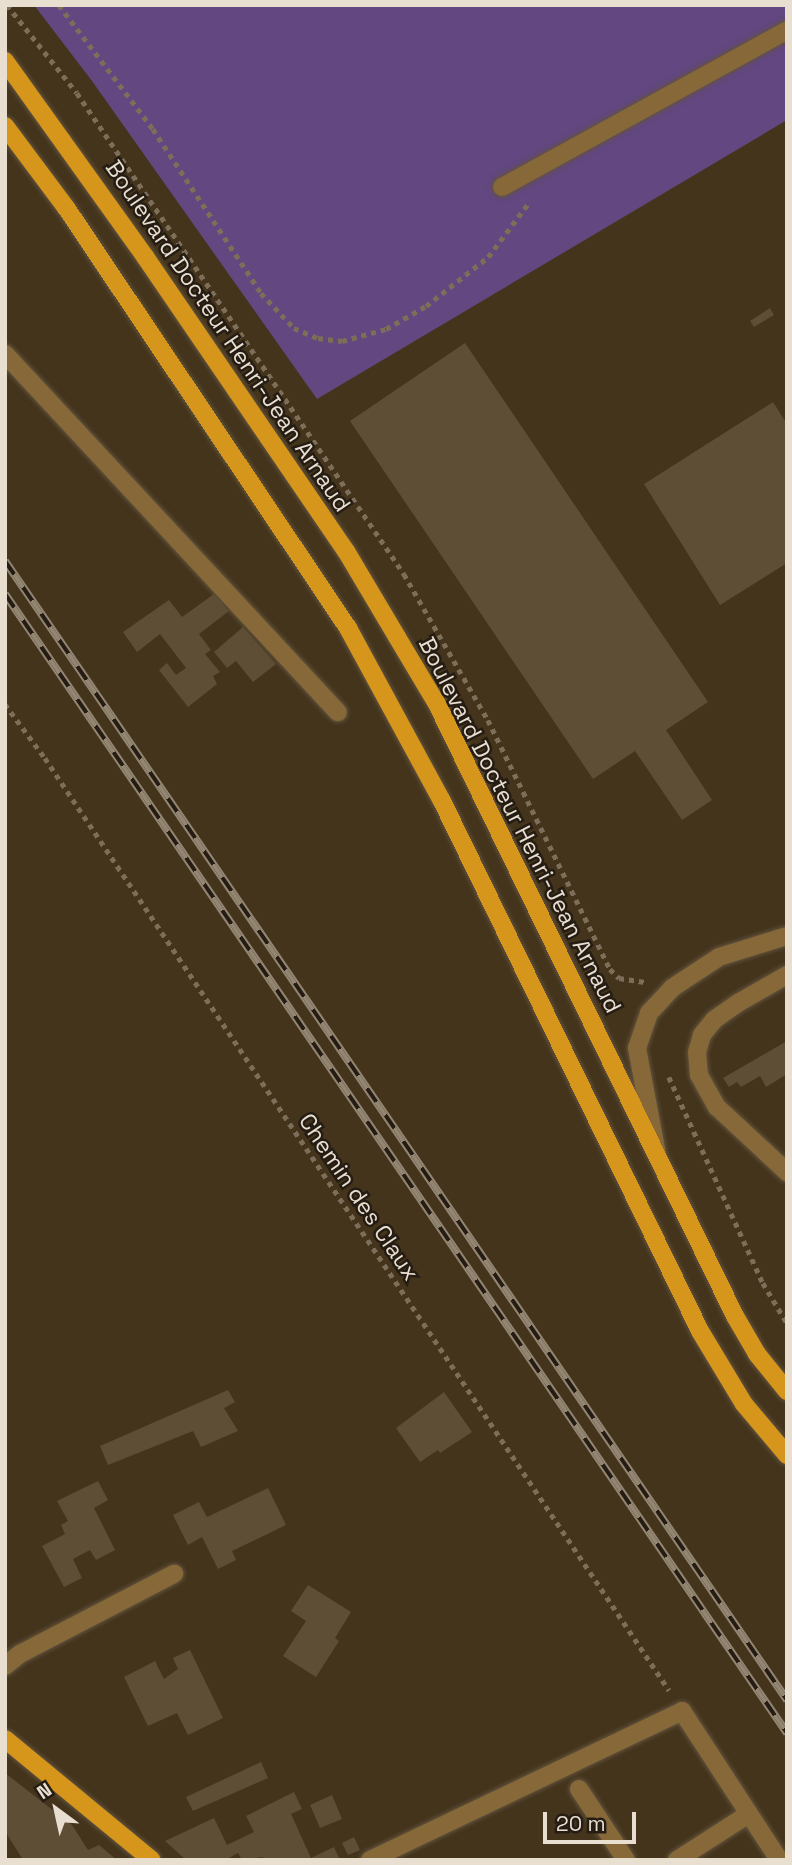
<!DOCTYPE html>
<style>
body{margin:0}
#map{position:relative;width:792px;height:1865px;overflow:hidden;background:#44341c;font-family:"Space Grotesk",sans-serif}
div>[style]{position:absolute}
.green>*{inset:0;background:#624780}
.building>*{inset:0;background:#5e4e35}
.path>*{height:4.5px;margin-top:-2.25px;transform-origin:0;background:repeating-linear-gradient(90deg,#7c6e59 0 5px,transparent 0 10px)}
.roads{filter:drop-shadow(0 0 2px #62533d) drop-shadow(0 0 2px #62533d)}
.minor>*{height:18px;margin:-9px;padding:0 9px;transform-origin:9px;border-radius:9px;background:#876939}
.major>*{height:18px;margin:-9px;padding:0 9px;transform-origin:9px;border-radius:9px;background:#d6961c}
.rail>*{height:8px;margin-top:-4px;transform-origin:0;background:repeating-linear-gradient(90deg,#251d13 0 16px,#928572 0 32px);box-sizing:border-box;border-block:2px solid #928572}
span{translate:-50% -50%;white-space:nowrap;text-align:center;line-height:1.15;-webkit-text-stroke:5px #251d13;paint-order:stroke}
.street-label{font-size:23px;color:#e9dfd1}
.frame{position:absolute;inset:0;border:7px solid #e9dfd1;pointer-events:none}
.north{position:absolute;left:21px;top:1774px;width:70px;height:70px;-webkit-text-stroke:5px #251d13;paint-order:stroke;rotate:327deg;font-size:19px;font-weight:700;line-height:28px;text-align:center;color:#e9dfd1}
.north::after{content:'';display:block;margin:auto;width:24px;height:32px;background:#e9dfd1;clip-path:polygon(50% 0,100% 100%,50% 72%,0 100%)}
.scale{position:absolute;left:543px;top:1812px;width:93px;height:32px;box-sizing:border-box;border:4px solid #e9dfd1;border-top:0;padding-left:9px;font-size:21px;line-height:24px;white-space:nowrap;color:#e9dfd1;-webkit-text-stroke:5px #251d13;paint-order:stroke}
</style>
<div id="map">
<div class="green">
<i style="clip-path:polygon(34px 5px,787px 5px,787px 120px,317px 399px,92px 81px)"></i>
</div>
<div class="building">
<i style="clip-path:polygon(770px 308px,774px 315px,754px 327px,750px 321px)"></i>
<i style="clip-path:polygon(465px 343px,708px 702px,666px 730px,712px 800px,682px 820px,635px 751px,593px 779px,350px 421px)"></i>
<i style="clip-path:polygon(773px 402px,787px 424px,787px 563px,720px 605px,644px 484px)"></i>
<i style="clip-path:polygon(214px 594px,229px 611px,199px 634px,211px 650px,205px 654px,220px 672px,213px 676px,217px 684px,188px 707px,159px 670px,167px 663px,176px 675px,186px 668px,160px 634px,137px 652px,123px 632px,169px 600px,182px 617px)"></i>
<i style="clip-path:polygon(243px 627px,276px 664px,253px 682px,236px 661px,227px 668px,214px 652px)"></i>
<i style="clip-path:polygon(787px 1041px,787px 1074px,766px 1087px,760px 1076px,741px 1087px,737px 1082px,729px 1087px,723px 1078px)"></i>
<i style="clip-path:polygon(228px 1390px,235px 1402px,224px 1408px,238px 1431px,201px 1447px,193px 1431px,108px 1465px,100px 1446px)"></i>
<i style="clip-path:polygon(444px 1392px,472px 1432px,440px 1453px,438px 1450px,420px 1462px,396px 1428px)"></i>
<i style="clip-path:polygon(98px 1481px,108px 1500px,94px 1508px,115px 1550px,96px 1560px,90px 1550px,73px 1559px,82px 1578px,64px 1587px,42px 1546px,65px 1534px,61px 1525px,68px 1521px,57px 1501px)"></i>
<i style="clip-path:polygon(268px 1488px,286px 1525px,232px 1551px,236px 1560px,218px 1569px,202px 1537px,188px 1545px,173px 1515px,199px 1502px,207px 1517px)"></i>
<i style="clip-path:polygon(308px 1585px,351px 1612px,335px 1638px,339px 1641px,316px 1677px,283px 1656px,306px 1621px,291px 1611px)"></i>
<i style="clip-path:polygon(190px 1650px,223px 1718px,188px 1735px,177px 1713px,148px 1726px,124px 1677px,155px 1661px,164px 1679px,178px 1669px,173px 1658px)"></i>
<i style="clip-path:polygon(261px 1762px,268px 1778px,193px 1811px,186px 1797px)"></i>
<i style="clip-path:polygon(5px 1773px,72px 1825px,88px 1850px,99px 1845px,117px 1860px,23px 1860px,5px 1831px)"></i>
<i style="clip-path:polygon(294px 1792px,302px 1809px,291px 1814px,311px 1858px,334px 1847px,340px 1860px,264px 1860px,263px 1857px,242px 1860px,238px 1853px,225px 1860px,186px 1860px,165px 1841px,214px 1818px,227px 1845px,254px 1832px,246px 1816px)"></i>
<i style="clip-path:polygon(332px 1795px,342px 1819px,320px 1828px,310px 1805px)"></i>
<i style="clip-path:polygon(354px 1837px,360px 1850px,348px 1855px,342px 1843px)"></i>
</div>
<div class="path">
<i style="left:7px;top:5px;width:112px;rotate:51.5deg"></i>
<i style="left:77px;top:93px;width:582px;rotate:55.79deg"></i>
<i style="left:404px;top:574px;width:168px;rotate:60.1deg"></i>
<i style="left:488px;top:720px;width:277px;rotate:63.9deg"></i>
<i style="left:610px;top:969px;width:13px;rotate:45deg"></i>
<i style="left:619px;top:978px;width:26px;rotate:9deg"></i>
<i style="left:59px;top:5px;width:156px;rotate:52.8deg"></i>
<i style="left:153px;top:129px;width:196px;rotate:56.6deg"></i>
<i style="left:261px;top:293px;width:48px;rotate:46.7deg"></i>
<i style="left:294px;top:328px;width:26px;rotate:23deg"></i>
<i style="left:318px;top:338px;width:24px;rotate:7deg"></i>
<i style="left:342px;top:341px;width:46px;rotate:-15.3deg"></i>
<i style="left:386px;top:329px;width:46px;rotate:-29.9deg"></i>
<i style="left:426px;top:306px;width:79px;rotate:-38.3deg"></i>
<i style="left:488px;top:257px;width:70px;rotate:-53.1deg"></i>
<i style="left:5px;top:704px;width:67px;rotate:53.5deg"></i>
<i style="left:45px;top:758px;width:1122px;rotate:56.2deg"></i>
<i style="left:669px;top:1077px;width:226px;rotate:65.5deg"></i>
<i style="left:763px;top:1283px;width:47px;rotate:59deg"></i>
</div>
<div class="roads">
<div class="minor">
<i style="left:502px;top:187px;width:325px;rotate:-28.8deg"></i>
<i style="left:5px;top:354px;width:489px;rotate:47.1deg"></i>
<i style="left:787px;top:975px;width:56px;rotate:150.3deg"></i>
<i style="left:738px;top:1003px;width:29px;rotate:145deg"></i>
<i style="left:714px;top:1020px;width:19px;rotate:129deg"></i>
<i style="left:702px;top:1035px;width:18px;rotate:106deg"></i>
<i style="left:697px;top:1052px;width:23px;rotate:85deg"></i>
<i style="left:699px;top:1075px;width:37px;rotate:61deg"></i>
<i style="left:717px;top:1107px;width:96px;rotate:42.9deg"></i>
<i style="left:657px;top:1154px;width:108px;rotate:-100.7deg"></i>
<i style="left:637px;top:1048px;width:37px;rotate:-71deg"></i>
<i style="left:649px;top:1013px;width:34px;rotate:-47deg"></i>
<i style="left:672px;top:988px;width:56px;rotate:-33.4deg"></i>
<i style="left:719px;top:957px;width:71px;rotate:-17.2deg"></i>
<i style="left:5px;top:1666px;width:19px;rotate:-39deg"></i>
<i style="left:20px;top:1654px;width:174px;rotate:-27.5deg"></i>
<i style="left:579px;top:1789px;width:85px;rotate:56.5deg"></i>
<i style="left:370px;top:1860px;width:346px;rotate:-25.5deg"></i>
<i style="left:682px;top:1711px;width:178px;rotate:56.9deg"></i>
<i style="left:677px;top:1860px;width:85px;rotate:-32.6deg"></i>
</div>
<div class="major">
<i style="left:5px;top:61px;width:242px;rotate:54.4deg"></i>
<i style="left:146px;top:258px;width:355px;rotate:55.7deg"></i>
<i style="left:346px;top:551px;width:100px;rotate:59.3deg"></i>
<i style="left:397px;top:637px;width:78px;rotate:59.2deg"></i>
<i style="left:437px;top:704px;width:681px;rotate:64.04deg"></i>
<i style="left:735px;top:1316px;width:44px;rotate:59.9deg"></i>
<i style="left:757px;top:1354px;width:48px;rotate:51deg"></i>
<i style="left:5px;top:126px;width:104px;rotate:53.2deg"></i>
<i style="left:67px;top:209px;width:505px;rotate:56.15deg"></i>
<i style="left:348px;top:628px;width:197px;rotate:61.5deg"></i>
<i style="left:442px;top:801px;width:589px;rotate:64.04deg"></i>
<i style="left:700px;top:1331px;width:85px;rotate:58.9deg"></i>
<i style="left:744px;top:1404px;width:67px;rotate:49.9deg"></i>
<i style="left:5px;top:1739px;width:190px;rotate:39.5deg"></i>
</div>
</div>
<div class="rail">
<i style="left:5px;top:561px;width:1382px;rotate:55.53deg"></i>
<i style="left:5px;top:594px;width:1382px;rotate:55.53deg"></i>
</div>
<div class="street-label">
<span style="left:228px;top:336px;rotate:56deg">Boulevard Docteur Henri-Jean Arnaud</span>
<span style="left:520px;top:825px;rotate:63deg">Boulevard Docteur Henri-Jean Arnaud</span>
<span style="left:359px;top:1197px;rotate:56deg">Chemin des Claux</span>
</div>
<div class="frame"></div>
<div class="north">N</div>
<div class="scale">20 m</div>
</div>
